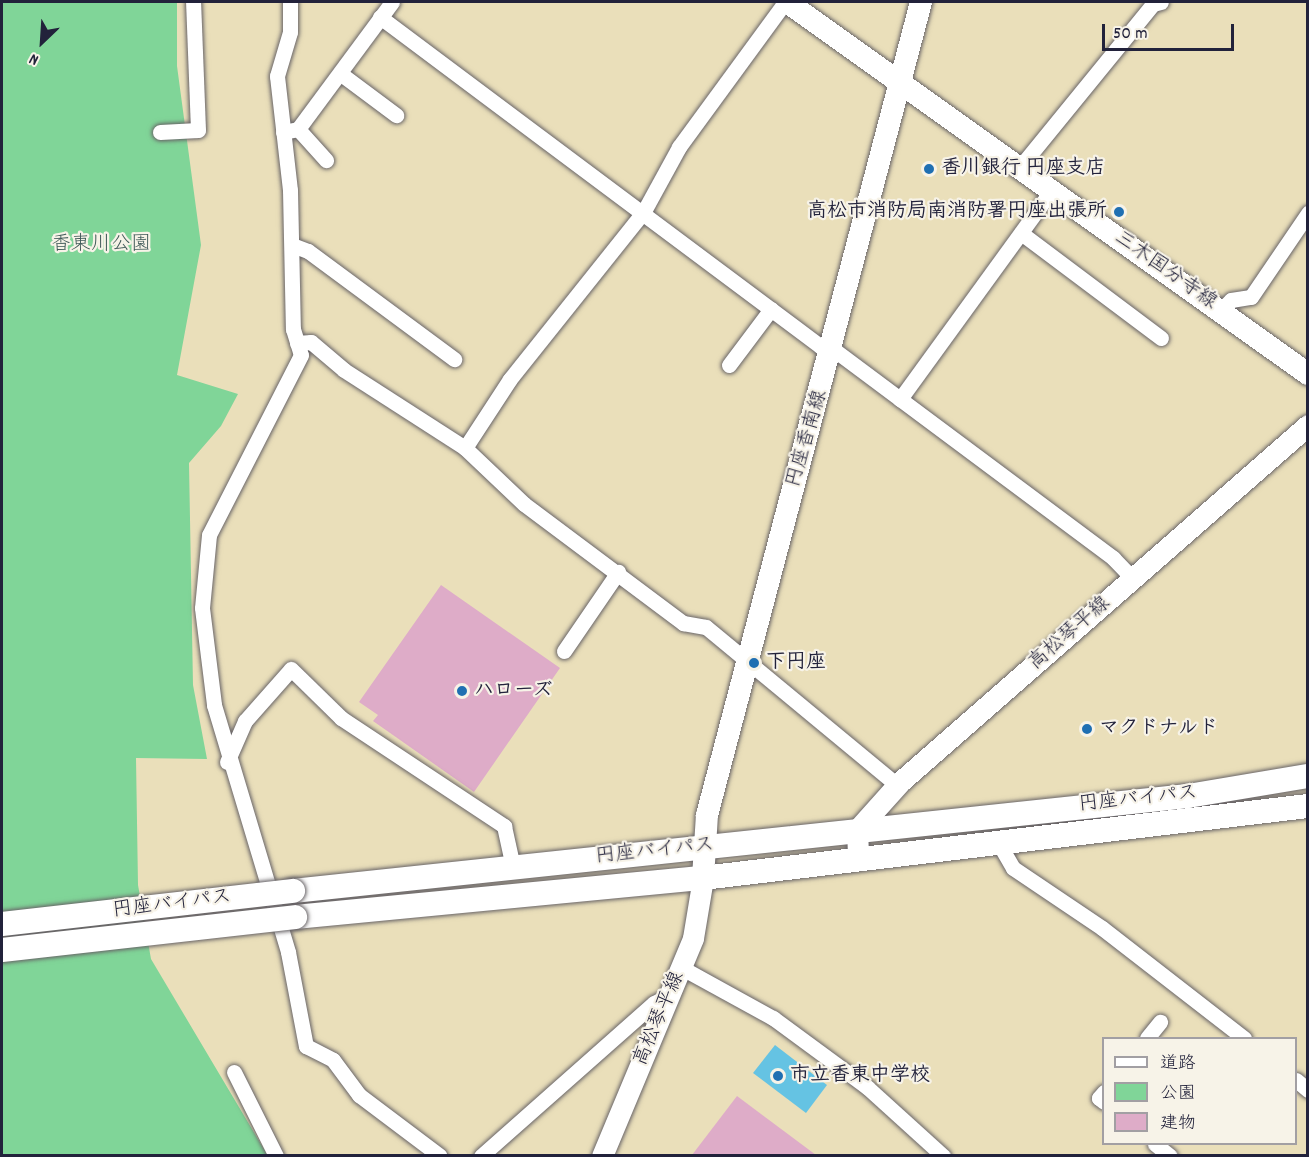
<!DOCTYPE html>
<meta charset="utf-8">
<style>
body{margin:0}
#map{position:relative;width:1309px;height:1157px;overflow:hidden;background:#eadfba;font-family:Dekko,"Klee One",sans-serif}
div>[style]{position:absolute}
.green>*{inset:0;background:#80d598}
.water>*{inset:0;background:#65c3e3}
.building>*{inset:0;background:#deacc8}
.roads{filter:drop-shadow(0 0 2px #686467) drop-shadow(0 0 2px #686467)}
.minor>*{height:15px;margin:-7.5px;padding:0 7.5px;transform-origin:7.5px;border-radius:7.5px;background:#fff}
.secondary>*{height:21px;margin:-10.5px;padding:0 10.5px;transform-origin:10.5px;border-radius:10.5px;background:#fff}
.primary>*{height:22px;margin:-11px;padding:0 11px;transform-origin:11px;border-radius:11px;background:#fff}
.trunk>*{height:24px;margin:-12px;padding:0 12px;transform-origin:12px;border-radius:12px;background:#fff}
.bridges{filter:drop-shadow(0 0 2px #686467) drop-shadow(0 0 2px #686467)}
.trunk-bridge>*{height:24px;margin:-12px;padding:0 12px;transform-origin:12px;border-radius:12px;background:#fff}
.dots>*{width:16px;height:16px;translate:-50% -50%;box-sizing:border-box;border:3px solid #f7f3e8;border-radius:50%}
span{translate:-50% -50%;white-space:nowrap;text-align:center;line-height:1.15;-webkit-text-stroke:4.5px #f7f3e8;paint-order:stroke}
.poi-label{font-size:20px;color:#22223b;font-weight:700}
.left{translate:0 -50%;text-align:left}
.right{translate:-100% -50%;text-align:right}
.park-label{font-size:20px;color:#3e5857}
.street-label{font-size:20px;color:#22223b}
.frame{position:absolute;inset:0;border:3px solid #22223b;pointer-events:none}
.legend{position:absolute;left:1102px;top:1037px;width:195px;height:108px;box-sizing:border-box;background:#f7f3e8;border:2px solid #a29fa3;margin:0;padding:8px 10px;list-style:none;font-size:18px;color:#22223b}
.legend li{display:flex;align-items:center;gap:12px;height:30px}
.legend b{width:30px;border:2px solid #a29fa3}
.north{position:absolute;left:12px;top:12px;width:60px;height:60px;-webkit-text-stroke:4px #f7f3e8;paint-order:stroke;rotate:205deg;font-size:16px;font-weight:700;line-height:24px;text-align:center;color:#22223b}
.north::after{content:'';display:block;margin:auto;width:21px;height:27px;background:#22223b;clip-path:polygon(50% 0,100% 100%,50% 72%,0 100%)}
.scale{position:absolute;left:1102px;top:24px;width:132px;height:27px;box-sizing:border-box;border:3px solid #22223b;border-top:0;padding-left:8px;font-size:18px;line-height:21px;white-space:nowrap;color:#22223b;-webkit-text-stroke:4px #f7f3e8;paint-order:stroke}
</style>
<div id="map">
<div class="green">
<i style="clip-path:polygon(2px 2px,177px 2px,177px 66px,201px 245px,177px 375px,238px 394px,221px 426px,189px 463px,193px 685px,207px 759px,136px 758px,138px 885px,151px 959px,268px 1156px,2px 1156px)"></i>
</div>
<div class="water">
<i style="clip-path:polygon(775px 1045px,827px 1085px,806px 1113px,753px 1073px)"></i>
</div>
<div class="building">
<i style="clip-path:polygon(441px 585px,560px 668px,474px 792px,373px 721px,378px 715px,359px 702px)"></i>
<i style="clip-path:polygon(737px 1096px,816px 1155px,692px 1155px)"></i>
</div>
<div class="roads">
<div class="minor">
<i style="left:290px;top:2px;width:30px;rotate:90deg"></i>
<i style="left:290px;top:32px;width:46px;rotate:106.5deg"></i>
<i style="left:277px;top:76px;width:115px;rotate:83.5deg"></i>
<i style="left:290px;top:190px;width:139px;rotate:88.8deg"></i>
<i style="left:293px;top:329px;width:27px;rotate:73deg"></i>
<i style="left:301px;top:355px;width:202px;rotate:117.1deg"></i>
<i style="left:209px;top:535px;width:73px;rotate:95.5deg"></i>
<i style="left:202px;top:608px;width:98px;rotate:82.9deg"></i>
<i style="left:214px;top:705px;width:258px;rotate:73.3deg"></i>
<i style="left:288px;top:952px;width:96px;rotate:79.2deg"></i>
<i style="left:306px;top:1046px;width:30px;rotate:27deg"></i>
<i style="left:333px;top:1060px;width:44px;rotate:53.4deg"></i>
<i style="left:359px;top:1095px;width:101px;rotate:37deg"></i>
<i style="left:380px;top:17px;width:549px;rotate:36.79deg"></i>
<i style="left:820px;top:346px;width:13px;rotate:13deg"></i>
<i style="left:833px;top:349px;width:84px;rotate:36.7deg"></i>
<i style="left:900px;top:399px;width:266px;rotate:36.7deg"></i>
<i style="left:1113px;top:558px;width:29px;rotate:46deg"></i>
<i style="left:341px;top:74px;width:69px;rotate:36.7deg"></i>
<i style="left:298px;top:129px;width:42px;rotate:47.9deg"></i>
<i style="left:160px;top:132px;width:38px;rotate:-3deg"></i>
<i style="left:198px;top:130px;width:128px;rotate:-92.2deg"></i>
<i style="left:283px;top:132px;width:15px;rotate:-11deg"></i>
<i style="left:298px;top:129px;width:158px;rotate:-53.5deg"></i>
<i style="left:1020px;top:167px;width:210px;rotate:-50.8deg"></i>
<i style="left:1153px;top:4px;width:8px;rotate:-14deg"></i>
<i style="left:1021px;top:233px;width:175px;rotate:36.9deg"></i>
<i style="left:292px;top:245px;width:17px;rotate:21deg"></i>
<i style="left:308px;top:251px;width:182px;rotate:36.5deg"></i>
<i style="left:1221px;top:310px;width:14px;rotate:-45deg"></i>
<i style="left:1231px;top:300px;width:20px;rotate:-9deg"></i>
<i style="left:1251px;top:297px;width:102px;rotate:-55.8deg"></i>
<i style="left:297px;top:343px;width:14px;rotate:-4deg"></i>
<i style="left:311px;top:342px;width:43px;rotate:40.3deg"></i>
<i style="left:344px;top:370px;width:144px;rotate:32.8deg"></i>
<i style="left:465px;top:448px;width:81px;rotate:43.5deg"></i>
<i style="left:524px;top:504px;width:199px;rotate:36.8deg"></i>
<i style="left:683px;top:623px;width:23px;rotate:10deg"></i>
<i style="left:706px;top:627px;width:248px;rotate:39.6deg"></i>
<i style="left:729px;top:365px;width:70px;rotate:-53.1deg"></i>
<i style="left:900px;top:399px;width:258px;rotate:-54deg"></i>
<i style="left:465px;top:448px;width:82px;rotate:-56.9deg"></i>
<i style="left:510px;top:379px;width:215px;rotate:-51.4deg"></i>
<i style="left:644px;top:211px;width:73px;rotate:-61.3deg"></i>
<i style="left:679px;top:147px;width:180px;rotate:-53.8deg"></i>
<i style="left:564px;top:651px;width:96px;rotate:-55.6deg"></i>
<i style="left:227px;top:762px;width:45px;rotate:-66.3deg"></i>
<i style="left:245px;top:721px;width:69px;rotate:-48.5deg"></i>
<i style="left:291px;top:669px;width:70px;rotate:44.4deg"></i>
<i style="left:341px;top:718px;width:196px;rotate:33.5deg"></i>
<i style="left:504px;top:826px;width:42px;rotate:77.6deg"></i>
<i style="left:998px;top:842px;width:30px;rotate:60deg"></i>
<i style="left:1013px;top:868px;width:107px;rotate:34deg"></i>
<i style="left:1102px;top:928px;width:180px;rotate:37.8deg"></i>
<i style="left:682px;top:968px;width:104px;rotate:28.8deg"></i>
<i style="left:773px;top:1018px;width:117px;rotate:36.3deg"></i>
<i style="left:867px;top:1087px;width:103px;rotate:42.2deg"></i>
<i style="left:1147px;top:1038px;width:21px;rotate:-51deg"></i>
<i style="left:234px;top:1072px;width:94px;rotate:63.4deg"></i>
<i style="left:1296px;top:1080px;width:16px;rotate:40deg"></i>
<i style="left:1104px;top:1092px;width:8px;rotate:130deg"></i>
<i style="left:1099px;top:1098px;width:6px;rotate:39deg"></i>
<i style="left:1155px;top:1144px;width:19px;rotate:39deg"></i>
<i style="left:481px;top:1156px;width:231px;rotate:-41.5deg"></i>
<i style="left:654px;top:1003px;width:19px;rotate:-28deg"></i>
</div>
<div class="secondary">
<i style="left:858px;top:856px;width:26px;rotate:-92deg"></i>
<i style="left:857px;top:830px;width:64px;rotate:-48.1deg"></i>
<i style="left:900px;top:782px;width:542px;rotate:-41.19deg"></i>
<i style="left:602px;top:1156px;width:236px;rotate:-67.3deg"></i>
<i style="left:693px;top:938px;width:61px;rotate:-80.5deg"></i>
</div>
<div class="primary">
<i style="left:787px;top:2px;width:640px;rotate:35.53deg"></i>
<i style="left:703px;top:878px;width:63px;rotate:-86.4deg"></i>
<i style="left:707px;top:815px;width:841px;rotate:-75.25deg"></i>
</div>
<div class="trunk">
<i style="left:293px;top:891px;width:900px;rotate:-6.06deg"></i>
<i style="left:1188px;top:796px;width:122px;rotate:-9.5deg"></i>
<i style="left:295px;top:917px;width:410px;rotate:-5.5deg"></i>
<i style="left:703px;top:878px;width:609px;rotate:-6.79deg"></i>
</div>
</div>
<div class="bridges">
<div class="trunk-bridge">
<i style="left:2px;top:924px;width:293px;rotate:-6.5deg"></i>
<i style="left:2px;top:950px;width:295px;rotate:-6.4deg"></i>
</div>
</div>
<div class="dots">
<i style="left:929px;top:169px;background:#1f6fb2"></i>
<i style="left:1119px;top:212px;background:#1f6fb2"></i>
<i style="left:754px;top:663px;background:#1f6fb2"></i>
<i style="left:462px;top:691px;background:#1f6fb2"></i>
<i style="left:1087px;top:729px;background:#1f6fb2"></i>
<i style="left:778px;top:1076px;background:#1f6fb2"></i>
</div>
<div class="poi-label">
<span class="left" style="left:941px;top:169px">香川銀行 円座支店</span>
<span class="right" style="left:1107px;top:212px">高松市消防局南消防署円座出張所</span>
<span class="left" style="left:766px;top:663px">下円座</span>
<span class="left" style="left:474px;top:691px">ハローズ</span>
<span class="left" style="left:1099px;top:729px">マクドナルド</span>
<span class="left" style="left:790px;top:1076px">市立香東中学校</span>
</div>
<div class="park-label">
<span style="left:101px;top:245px">香東川公園</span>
</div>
<div class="street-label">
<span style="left:1165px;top:271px;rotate:35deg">三木国分寺線</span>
<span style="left:808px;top:439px;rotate:-74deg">円座香南線</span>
<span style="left:1070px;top:634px;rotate:-41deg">高松琴平線</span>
<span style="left:1138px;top:800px;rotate:-6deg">円座バイパス</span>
<span style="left:655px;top:852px;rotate:-6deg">円座バイパス</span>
<span style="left:172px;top:905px;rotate:-7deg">円座バイパス</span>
<span style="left:660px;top:1019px;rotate:-67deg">高松琴平線</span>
</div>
<div class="frame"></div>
<ul class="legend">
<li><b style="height:8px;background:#fff"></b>道路</li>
<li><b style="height:16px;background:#80d598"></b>公園</li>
<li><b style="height:16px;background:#deacc8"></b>建物</li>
</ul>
<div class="north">N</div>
<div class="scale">50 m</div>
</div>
